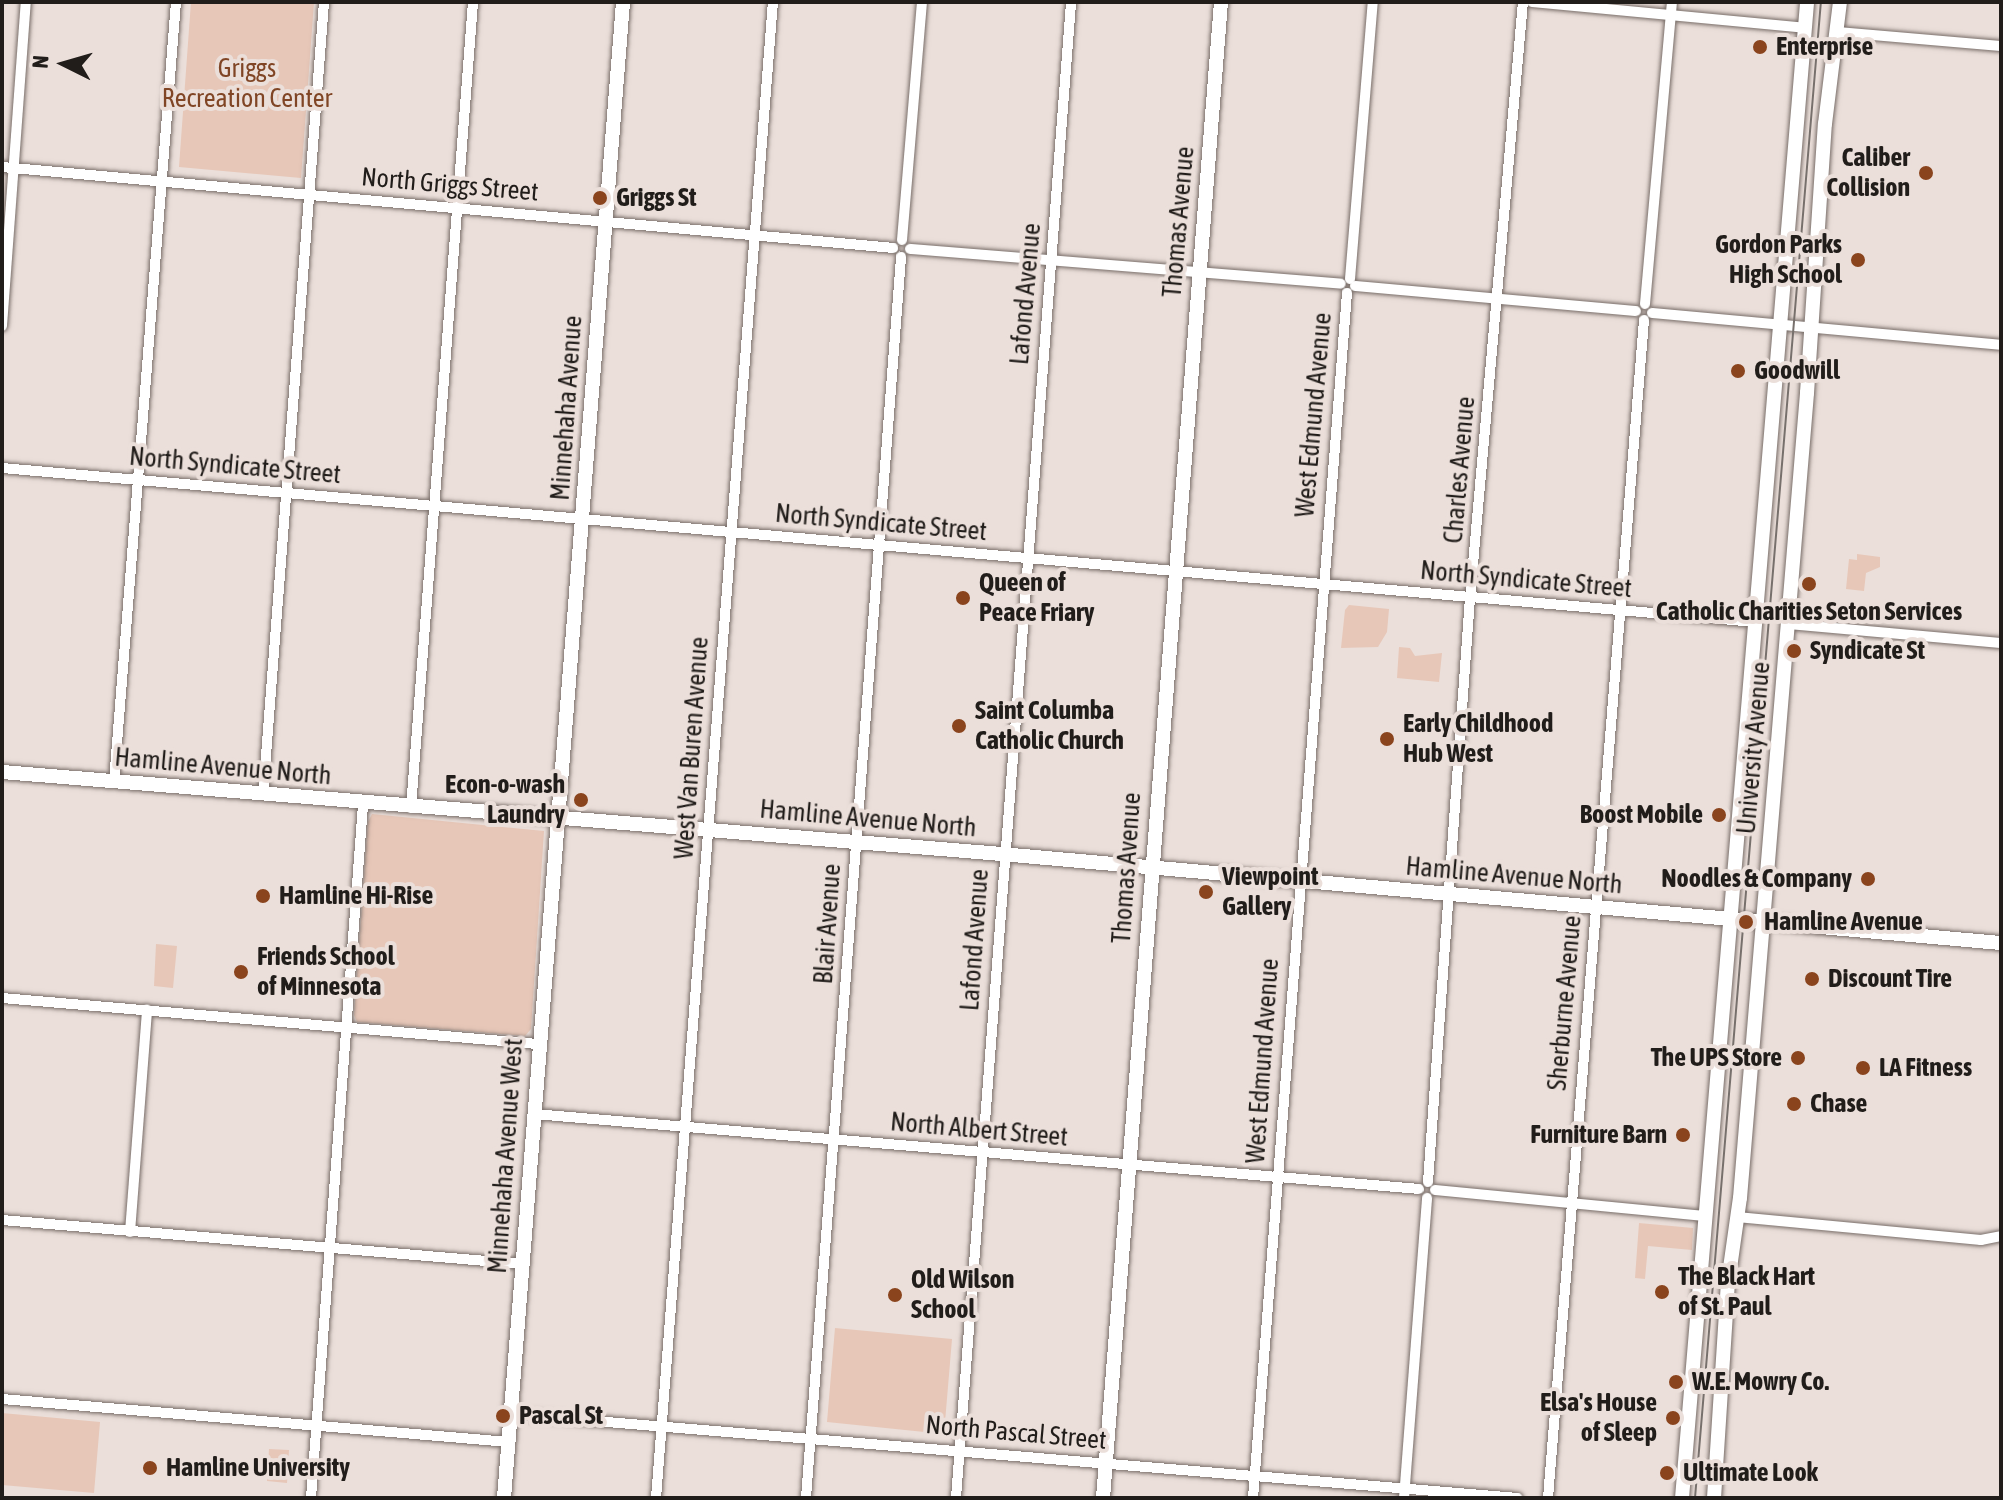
<!DOCTYPE html>
<style>
body{margin:0}
#map{position:relative;width:2003px;height:1500px;overflow:hidden;background:#ebdfda;font-family:"Asap Condensed",sans-serif}
div>[style]{position:absolute}
.green>*{inset:0;background:#e7c7b8}
.roads{filter:drop-shadow(0 0 2px #786d68) drop-shadow(0 0 2px #786d68)}
.street>*{height:10px;margin:-5px;padding:0 5px;transform-origin:5px;border-radius:5px;background:#fff}
.secondary>*{height:14px;margin:-7px;padding:0 7px;transform-origin:7px;border-radius:7px;background:#fff}
.tram>*{height:2px;margin:-1px;padding:0 1px;transform-origin:1px;border-radius:1px;background:#77706c}
.dots>*{width:22px;height:22px;translate:-50% -50%;box-sizing:border-box;border:4px solid #ebdfda;border-radius:50%}
span{translate:-50% -50%;white-space:nowrap;text-align:center;line-height:1.15;-webkit-text-stroke:8px #ebdfda;paint-order:stroke}
.poi-label{font-size:26px;color:#211d1a;font-weight:700}
.left{translate:0 -50%;text-align:left}
.right{translate:-100% -50%;text-align:right}
.park-label{font-size:26px;color:#804525}
.street-label{font-size:26px;color:#211d1a}
.frame{position:absolute;inset:0;border:4px solid #211d1a;pointer-events:none}
.north{position:absolute;left:24px;top:24px;width:80px;height:80px;-webkit-text-stroke:6px #ebdfda;paint-order:stroke;rotate:275deg;font-size:22px;font-weight:700;line-height:32px;text-align:center;color:#211d1a}
.north::after{content:'';display:block;margin:auto;width:28px;height:36px;background:#211d1a;clip-path:polygon(50% 0,100% 100%,50% 72%,0 100%)}
</style>
<div id="map">
<div class="green">
<i style="clip-path:polygon(191px 2px,314px 2px,301px 178px,179px 167px)"></i>
<i style="clip-path:polygon(1857px 554px,1880px 557px,1880px 567px,1866px 573px,1864px 591px,1846px 589px,1849px 559px,1857px 560px)"></i>
<i style="clip-path:polygon(1349px 605px,1389px 609px,1387px 632px,1378px 647px,1341px 648px,1345px 610px)"></i>
<i style="clip-path:polygon(1399px 647px,1410px 648px,1415px 656px,1442px 653px,1439px 682px,1397px 678px)"></i>
<i style="clip-path:polygon(372px 814px,544px 831px,531px 1029px,525px 1036px,357px 1022px,354px 1015px,368px 822px)"></i>
<i style="clip-path:polygon(156px 944px,177px 946px,173px 988px,154px 986px)"></i>
<i style="clip-path:polygon(1639px 1223px,1693px 1228px,1692px 1250px,1648px 1246px,1645px 1279px,1635px 1278px)"></i>
<i style="clip-path:polygon(835px 1328px,952px 1339px,944px 1434px,827px 1422px)"></i>
<i style="clip-path:polygon(2px 1413px,100px 1422px,94px 1493px,2px 1485px)"></i>
<i style="clip-path:polygon(269px 1449px,289px 1450px,287px 1483px,267px 1481px)"></i>
</div>
<div class="roads">
<div class="street">
<i style="left:1532px;top:2px;width:274px;rotate:5.4deg"></i>
<i style="left:1837px;top:32px;width:165px;rotate:4.9deg"></i>
<i style="left:2px;top:167px;width:895px;rotate:5.19deg"></i>
<i style="left:902px;top:240px;width:239px;rotate:-85.2deg"></i>
<i style="left:910px;top:249px;width:432px;rotate:4.6deg"></i>
<i style="left:1350px;top:279px;width:278px;rotate:-85.3deg"></i>
<i style="left:1355px;top:286px;width:282px;rotate:5.1deg"></i>
<i style="left:1645px;top:304px;width:303px;rotate:-84.9deg"></i>
<i style="left:1652px;top:313px;width:350px;rotate:5.2deg"></i>
<i style="left:2px;top:326px;width:325px;rotate:-85.8deg"></i>
<i style="left:2px;top:468px;width:1761px;rotate:5.02deg"></i>
<i style="left:1788px;top:624px;width:214px;rotate:5.1deg"></i>
<i style="left:114px;top:781px;width:781px;rotate:-85.45deg"></i>
<i style="left:263px;top:795px;width:795px;rotate:-85.6deg"></i>
<i style="left:411px;top:808px;width:808px;rotate:-85.6deg"></i>
<i style="left:2px;top:998px;width:538px;rotate:4.91deg"></i>
<i style="left:534px;top:1114px;width:888px;rotate:4.84deg"></i>
<i style="left:1428px;top:1182px;width:586px;rotate:-85.89deg"></i>
<i style="left:1470px;top:598px;width:598px;rotate:-84.92deg"></i>
<i style="left:1435px;top:1190px;width:271px;rotate:5.5deg"></i>
<i style="left:1737px;top:1217px;width:245px;rotate:5.4deg"></i>
<i style="left:1981px;top:1240px;width:20px;rotate:-11deg"></i>
<i style="left:2px;top:1220px;width:522px;rotate:4.84deg"></i>
<i style="left:130px;top:1232px;width:223px;rotate:-85.6deg"></i>
<i style="left:2px;top:1399px;width:509px;rotate:4.85deg"></i>
<i style="left:511px;top:1414px;width:1010px;rotate:4.77deg"></i>
<i style="left:311px;top:1498px;width:696px;rotate:-85.71deg"></i>
<i style="left:656px;top:1498px;width:1501px;rotate:-85.53deg"></i>
<i style="left:806px;top:1498px;width:1245px;rotate:-85.62deg"></i>
<i style="left:956px;top:1498px;width:1500px;rotate:-85.6deg"></i>
<i style="left:1253px;top:1498px;width:1209px;rotate:-85.54deg"></i>
<i style="left:1404px;top:1498px;width:301px;rotate:-85.6deg"></i>
<i style="left:1548px;top:1498px;width:1182px;rotate:-85.34deg"></i>
</div>
<div class="secondary">
<i style="left:2px;top:772px;width:991px;rotate:4.69deg"></i>
<i style="left:990px;top:853px;width:1015px;rotate:5.09deg"></i>
<i style="left:504px;top:1498px;width:1501px;rotate:-85.45deg"></i>
<i style="left:1103px;top:1498px;width:1501px;rotate:-85.49deg"></i>
<i style="left:1682px;top:1498px;width:1501px;rotate:-85.22deg"></i>
<i style="left:1714px;top:1498px;width:216px;rotate:-86.3deg"></i>
<i style="left:1728px;top:1282px;width:85px;rotate:-81.9deg"></i>
<i style="left:1740px;top:1198px;width:808px;rotate:-85.24deg"></i>
<i style="left:1807px;top:393px;width:270px;rotate:-86.2deg"></i>
<i style="left:1825px;top:124px;width:123px;rotate:-83deg"></i>
</div>
</div>
<div class="tram">
<i style="left:1695px;top:1498px;width:1501px;rotate:-85.19deg"></i>
</div>
<div class="dots">
<i style="left:1760px;top:47px;background:#8a441d"></i>
<i style="left:1926px;top:173px;background:#8a441d"></i>
<i style="left:600px;top:198px;background:#8a441d"></i>
<i style="left:1858px;top:260px;background:#8a441d"></i>
<i style="left:1738px;top:371px;background:#8a441d"></i>
<i style="left:1809px;top:584px;background:#8a441d"></i>
<i style="left:963px;top:598px;background:#8a441d"></i>
<i style="left:1794px;top:651px;background:#8a441d"></i>
<i style="left:959px;top:726px;background:#8a441d"></i>
<i style="left:1387px;top:739px;background:#8a441d"></i>
<i style="left:581px;top:800px;background:#8a441d"></i>
<i style="left:1719px;top:815px;background:#8a441d"></i>
<i style="left:1868px;top:879px;background:#8a441d"></i>
<i style="left:1206px;top:892px;background:#8a441d"></i>
<i style="left:263px;top:896px;background:#8a441d"></i>
<i style="left:1746px;top:922px;background:#8a441d"></i>
<i style="left:241px;top:972px;background:#8a441d"></i>
<i style="left:1812px;top:979px;background:#8a441d"></i>
<i style="left:1798px;top:1058px;background:#8a441d"></i>
<i style="left:1863px;top:1068px;background:#8a441d"></i>
<i style="left:1794px;top:1104px;background:#8a441d"></i>
<i style="left:1683px;top:1135px;background:#8a441d"></i>
<i style="left:1662px;top:1292px;background:#8a441d"></i>
<i style="left:895px;top:1295px;background:#8a441d"></i>
<i style="left:1676px;top:1382px;background:#8a441d"></i>
<i style="left:503px;top:1416px;background:#8a441d"></i>
<i style="left:1673px;top:1418px;background:#8a441d"></i>
<i style="left:150px;top:1468px;background:#8a441d"></i>
<i style="left:1667px;top:1473px;background:#8a441d"></i>
</div>
<div class="poi-label">
<span class="left" style="left:1776px;top:47px">Enterprise</span>
<span class="right" style="left:1910px;top:173px">Caliber<br>Collision</span>
<span class="left" style="left:616px;top:198px">Griggs St</span>
<span class="right" style="left:1842px;top:260px">Gordon Parks<br>High School</span>
<span class="left" style="left:1754px;top:371px">Goodwill</span>
<span class="left" style="left:979px;top:598px">Queen of<br>Peace Friary</span>
<span style="left:1809px;top:612px">Catholic Charities Seton Services</span>
<span class="left" style="left:1810px;top:651px">Syndicate St</span>
<span class="left" style="left:975px;top:726px">Saint Columba<br>Catholic Church</span>
<span class="left" style="left:1403px;top:739px">Early Childhood<br>Hub West</span>
<span class="right" style="left:565px;top:800px">Econ-o-wash<br>Laundry</span>
<span class="right" style="left:1703px;top:815px">Boost Mobile</span>
<span class="left" style="left:1222px;top:892px">Viewpoint<br>Gallery</span>
<span class="right" style="left:1852px;top:879px">Noodles &amp; Company</span>
<span class="left" style="left:279px;top:896px">Hamline Hi-Rise</span>
<span class="left" style="left:1764px;top:922px">Hamline Avenue</span>
<span class="left" style="left:257px;top:972px">Friends School<br>of Minnesota</span>
<span class="left" style="left:1828px;top:979px">Discount Tire</span>
<span class="right" style="left:1782px;top:1058px">The UPS Store</span>
<span class="left" style="left:1879px;top:1068px">LA Fitness</span>
<span class="left" style="left:1810px;top:1104px">Chase</span>
<span class="right" style="left:1667px;top:1135px">Furniture Barn</span>
<span class="left" style="left:1678px;top:1292px">The Black Hart<br>of St. Paul</span>
<span class="left" style="left:911px;top:1295px">Old Wilson<br>School</span>
<span class="left" style="left:1692px;top:1382px">W.E. Mowry Co.</span>
<span class="right" style="left:1657px;top:1418px">Elsa's House<br>of Sleep</span>
<span class="left" style="left:519px;top:1416px">Pascal St</span>
<span class="left" style="left:166px;top:1468px">Hamline University</span>
<span class="left" style="left:1683px;top:1473px">Ultimate Look</span>
</div>
<div class="park-label">
<span style="left:247px;top:84px">Griggs<br>Recreation Center</span>
</div>
<div class="street-label">
<span style="left:450px;top:185px;rotate:5deg">North Griggs Street</span>
<span style="left:1179px;top:222px;rotate:-85deg">Thomas Avenue</span>
<span style="left:1026px;top:294px;rotate:-85deg">Lafond Avenue</span>
<span style="left:567px;top:408px;rotate:-86deg">Minnehaha Avenue</span>
<span style="left:1314px;top:415px;rotate:-85deg">West Edmund Avenue</span>
<span style="left:235px;top:466px;rotate:5deg">North Syndicate Street</span>
<span style="left:1460px;top:470px;rotate:-85deg">Charles Avenue</span>
<span style="left:881px;top:523px;rotate:5deg">North Syndicate Street</span>
<span style="left:1526px;top:580px;rotate:5deg">North Syndicate Street</span>
<span style="left:692px;top:748px;rotate:-86deg">West Van Buren Avenue</span>
<span style="left:1754px;top:748px;rotate:-85deg">University Avenue</span>
<span style="left:223px;top:767px;rotate:5deg">Hamline Avenue North</span>
<span style="left:868px;top:819px;rotate:5deg">Hamline Avenue North</span>
<span style="left:1127px;top:868px;rotate:-86deg">Thomas Avenue</span>
<span style="left:1514px;top:876px;rotate:5deg">Hamline Avenue North</span>
<span style="left:828px;top:924px;rotate:-86deg">Blair Avenue</span>
<span style="left:975px;top:940px;rotate:-86deg">Lafond Avenue</span>
<span style="left:1565px;top:1003px;rotate:-85deg">Sherburne Avenue</span>
<span style="left:1263px;top:1061px;rotate:-86deg">West Edmund Avenue</span>
<span style="left:979px;top:1130px;rotate:5deg">North Albert Street</span>
<span style="left:506px;top:1156px;rotate:-86deg">Minnehaha Avenue West</span>
<span style="left:1016px;top:1433px;rotate:5deg">North Pascal Street</span>
</div>
<div class="frame"></div>
<div class="north">N</div>
</div>
